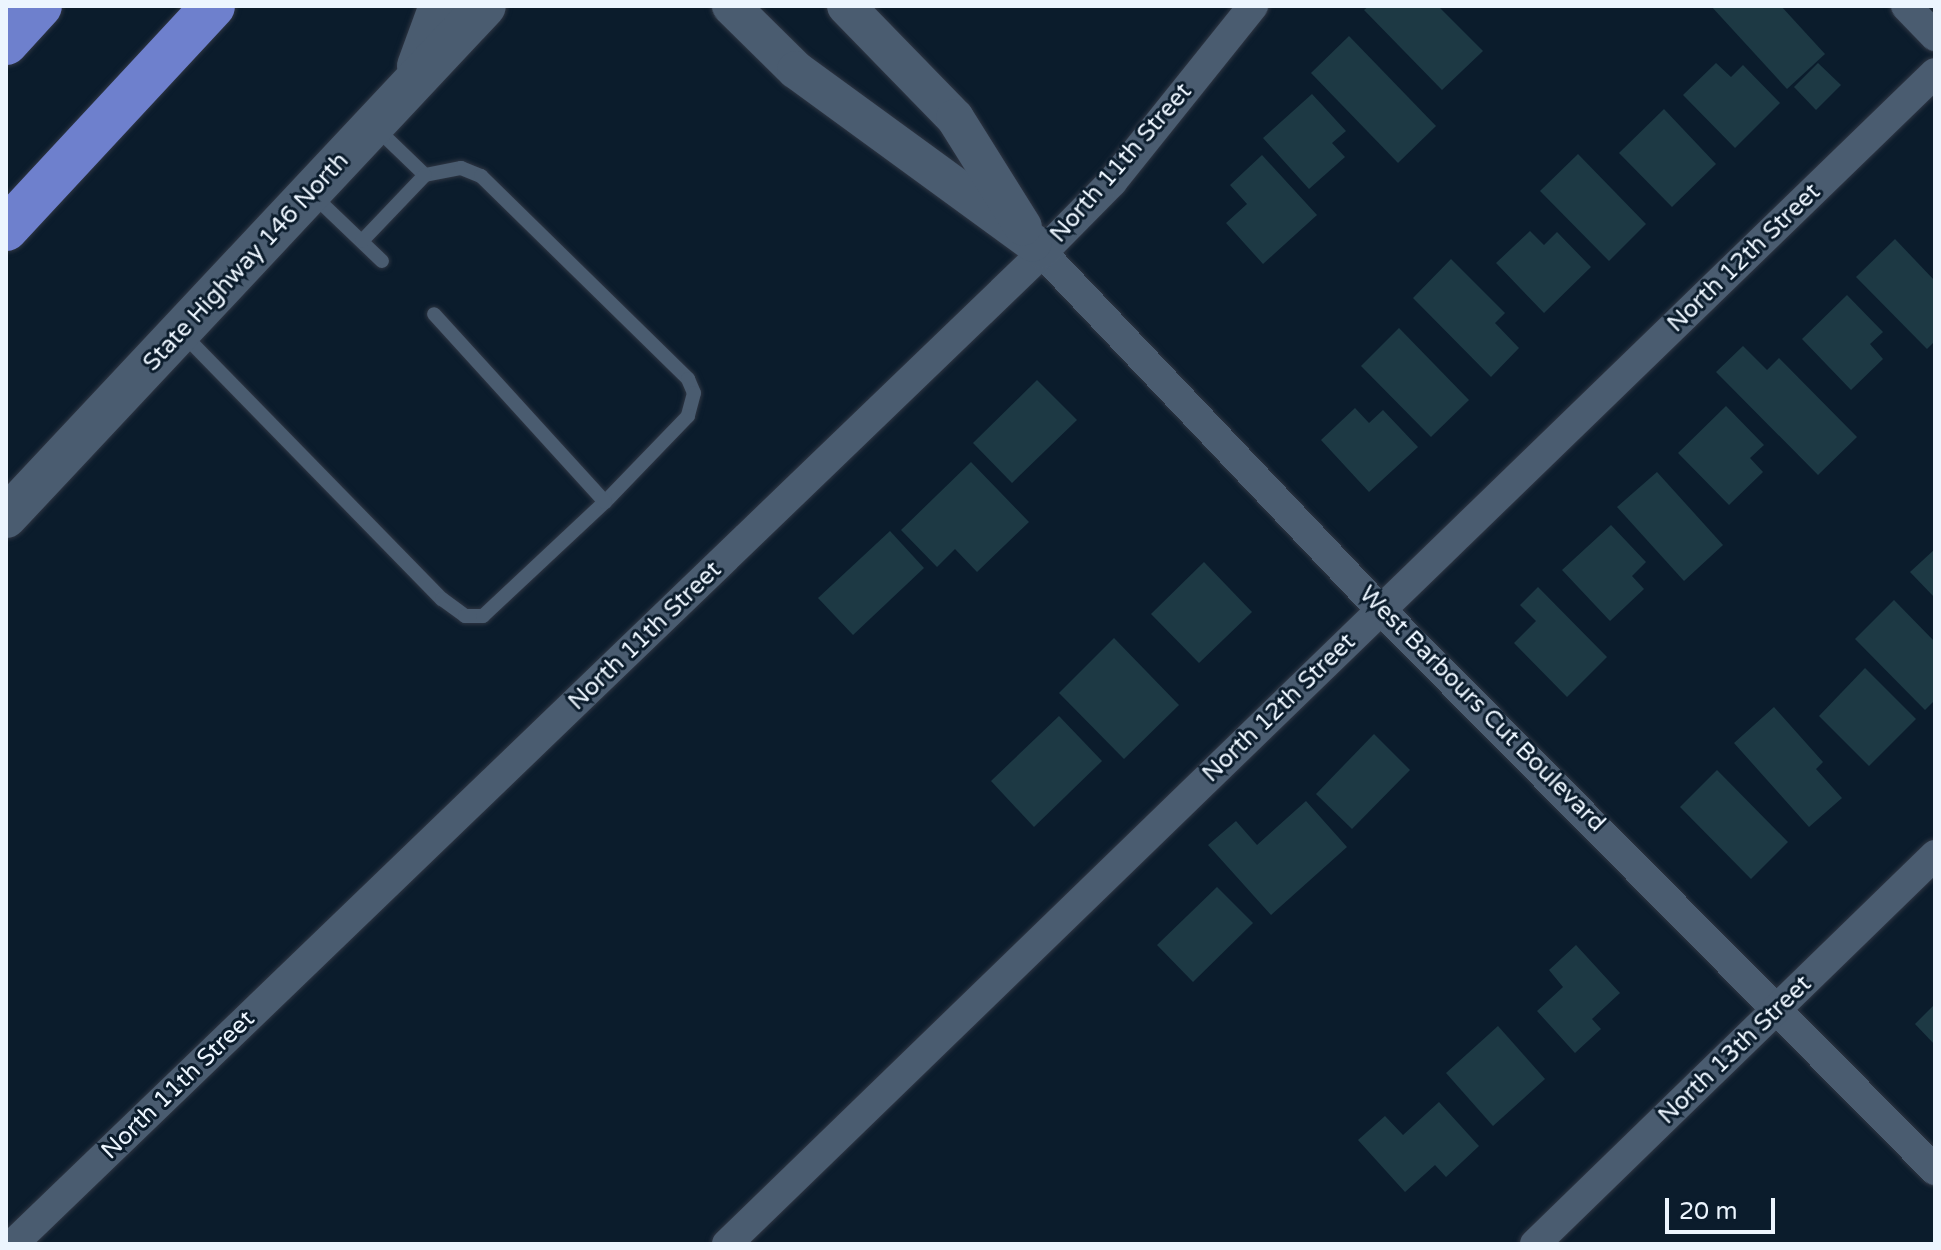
<!DOCTYPE html>
<style>
body{margin:0}
#map{position:relative;width:1941px;height:1250px;overflow:hidden;background:#0b1c2c;font-family:"Varela Round",sans-serif}
div>[style]{position:absolute}
.building>*{inset:0;background:#1d3944}
.roads{filter:drop-shadow(0 0 2px #2f3643) drop-shadow(0 0 2px #2f3643)}
.service>*{height:14px;margin:-7px;padding:0 7px;transform-origin:7px;border-radius:7px;background:#4a5c70}
.minor>*{height:30px;margin:-15px;padding:0 15px;transform-origin:15px;border-radius:15px;background:#4a5c70}
.tertiary>*{height:38px;margin:-19px;padding:0 19px;transform-origin:19px;border-radius:19px;background:#4a5c70}
.secondary>*{height:42px;margin:-21px;padding:0 21px;transform-origin:21px;border-radius:21px;background:#4a5c70}
.motorway>*{height:44px;margin:-22px;padding:0 22px;transform-origin:22px;border-radius:22px;background:#6e80cd}
span{translate:-50% -50%;white-space:nowrap;text-align:center;line-height:1.15;-webkit-text-stroke:6px #0b1c2c;paint-order:stroke}
.street-label{font-size:24px;color:#ecf5fe}
.frame{position:absolute;inset:0;border:8px solid #ecf5fe;pointer-events:none}
.scale{position:absolute;left:1665px;top:1198px;width:110px;height:36px;box-sizing:border-box;border:4px solid #ecf5fe;border-top:0;padding-left:10px;font-size:24px;line-height:28px;white-space:nowrap;color:#ecf5fe;-webkit-text-stroke:6px #0b1c2c;paint-order:stroke}
</style>
<div id="map">
<div class="building">
<i style="clip-path:polygon(1369px 6px,1438px 6px,1483px 51px,1442px 90px,1364px 10px)"></i>
<i style="clip-path:polygon(1711px 6px,1781px 6px,1825px 54px,1787px 89px)"></i>
<i style="clip-path:polygon(1349px 36px,1436px 126px,1398px 163px,1311px 73px)"></i>
<i style="clip-path:polygon(1716px 63px,1731px 77px,1743px 65px,1780px 103px,1735px 148px,1683px 95px)"></i>
<i style="clip-path:polygon(1818px 63px,1841px 85px,1816px 110px,1794px 87px)"></i>
<i style="clip-path:polygon(1312px 94px,1346px 131px,1332px 143px,1345px 157px,1309px 189px,1263px 138px)"></i>
<i style="clip-path:polygon(1664px 109px,1716px 164px,1672px 207px,1619px 153px)"></i>
<i style="clip-path:polygon(1578px 154px,1646px 224px,1609px 261px,1540px 191px)"></i>
<i style="clip-path:polygon(1262px 155px,1317px 215px,1263px 264px,1226px 223px,1247px 204px,1230px 185px)"></i>
<i style="clip-path:polygon(1530px 231px,1544px 245px,1557px 232px,1591px 267px,1544px 313px,1496px 263px)"></i>
<i style="clip-path:polygon(1895px 239px,1935px 281px,1935px 341px,1927px 349px,1856px 277px)"></i>
<i style="clip-path:polygon(1451px 259px,1505px 313px,1495px 323px,1519px 348px,1491px 377px,1413px 298px)"></i>
<i style="clip-path:polygon(1847px 295px,1883px 332px,1870px 344px,1883px 359px,1851px 390px,1802px 339px)"></i>
<i style="clip-path:polygon(1399px 328px,1469px 400px,1431px 437px,1361px 366px)"></i>
<i style="clip-path:polygon(1743px 346px,1767px 370px,1779px 358px,1857px 437px,1818px 475px,1716px 372px)"></i>
<i style="clip-path:polygon(1037px 380px,1077px 420px,1012px 483px,973px 443px)"></i>
<i style="clip-path:polygon(1726px 406px,1764px 445px,1750px 458px,1763px 472px,1729px 505px,1678px 453px)"></i>
<i style="clip-path:polygon(1355px 408px,1369px 423px,1383px 410px,1418px 447px,1369px 492px,1321px 440px)"></i>
<i style="clip-path:polygon(971px 462px,1029px 522px,977px 572px,955px 549px,937px 567px,901px 530px)"></i>
<i style="clip-path:polygon(1657px 472px,1723px 545px,1684px 581px,1617px 507px)"></i>
<i style="clip-path:polygon(1611px 525px,1646px 562px,1632px 576px,1644px 589px,1610px 621px,1562px 570px)"></i>
<i style="clip-path:polygon(890px 531px,924px 568px,853px 635px,818px 598px)"></i>
<i style="clip-path:polygon(1935px 549px,1935px 598px,1910px 572px)"></i>
<i style="clip-path:polygon(1204px 562px,1252px 612px,1199px 663px,1151px 614px)"></i>
<i style="clip-path:polygon(1538px 587px,1607px 657px,1567px 697px,1514px 643px,1536px 621px,1520px 605px)"></i>
<i style="clip-path:polygon(1894px 600px,1935px 642px,1935px 700px,1925px 710px,1855px 639px)"></i>
<i style="clip-path:polygon(1114px 638px,1179px 705px,1124px 759px,1059px 693px)"></i>
<i style="clip-path:polygon(1865px 668px,1916px 719px,1869px 766px,1819px 716px)"></i>
<i style="clip-path:polygon(1774px 707px,1823px 762px,1816px 769px,1842px 798px,1809px 827px,1734px 743px)"></i>
<i style="clip-path:polygon(1059px 716px,1102px 761px,1034px 827px,991px 781px)"></i>
<i style="clip-path:polygon(1374px 734px,1410px 770px,1352px 829px,1316px 794px)"></i>
<i style="clip-path:polygon(1717px 770px,1788px 842px,1751px 879px,1680px 807px)"></i>
<i style="clip-path:polygon(1306px 801px,1347px 847px,1271px 915px,1208px 845px,1236px 821px,1257px 845px)"></i>
<i style="clip-path:polygon(1217px 887px,1253px 923px,1193px 982px,1157px 945px)"></i>
<i style="clip-path:polygon(1576px 945px,1620px 993px,1592px 1019px,1601px 1029px,1575px 1053px,1537px 1011px,1563px 987px,1549px 970px)"></i>
<i style="clip-path:polygon(1935px 1004px,1935px 1045px,1915px 1024px)"></i>
<i style="clip-path:polygon(1498px 1026px,1545px 1079px,1493px 1126px,1446px 1073px)"></i>
<i style="clip-path:polygon(1439px 1102px,1479px 1146px,1446px 1177px,1435px 1165px,1405px 1192px,1358px 1140px,1385px 1116px,1403px 1135px)"></i>
</div>
<div class="roads">
<div class="service">
<i style="left:374px;top:126px;width:71px;rotate:43.9deg"></i>
<i style="left:425px;top:175px;width:37px;rotate:-11deg"></i>
<i style="left:461px;top:168px;width:22px;rotate:22deg"></i>
<i style="left:481px;top:176px;width:290px;rotate:44.4deg"></i>
<i style="left:688px;top:379px;width:15px;rotate:67deg"></i>
<i style="left:694px;top:393px;width:24px;rotate:105deg"></i>
<i style="left:688px;top:416px;width:120px;rotate:134deg"></i>
<i style="left:314px;top:196px;width:94px;rotate:43.7deg"></i>
<i style="left:362px;top:241px;width:91px;rotate:-46.3deg"></i>
<i style="left:182px;top:333px;width:372px;rotate:45.7deg"></i>
<i style="left:442px;top:599px;width:29px;rotate:36deg"></i>
<i style="left:465px;top:616px;width:18px"></i>
<i style="left:483px;top:616px;width:167px;rotate:-43.1deg"></i>
<i style="left:605px;top:502px;width:254px;rotate:-132.3deg"></i>
</div>
<div class="minor">
<i style="left:1906px;top:6px;width:42px;rotate:46deg"></i>
<i style="left:1033px;top:243px;width:506px;rotate:46.52deg"></i>
<i style="left:1381px;top:610px;width:788px;rotate:45.31deg"></i>
<i style="left:13px;top:1244px;width:1429px;rotate:-43.92deg"></i>
<i style="left:1042px;top:253px;width:100px;rotate:-45.4deg"></i>
<i style="left:1112px;top:182px;width:226px;rotate:-51.3deg"></i>
<i style="left:727px;top:1244px;width:1682px;rotate:-44.11deg"></i>
<i style="left:1535px;top:1244px;width:558px;rotate:-44.2deg"></i>
</div>
<div class="tertiary">
<i style="left:731px;top:6px;width:91px;rotate:44.6deg"></i>
<i style="left:796px;top:70px;width:293px;rotate:36.1deg"></i>
<i style="left:846px;top:6px;width:156px;rotate:45.8deg"></i>
<i style="left:955px;top:118px;width:128px;rotate:58deg"></i>
</div>
<div class="secondary">
<i style="left:418px;top:66px;width:64px;rotate:-69.9deg"></i>
<i style="left:6px;top:517px;width:700px;rotate:-46.85deg"></i>
</div>
<div class="motorway">
<i style="left:6px;top:43px;width:50px;rotate:-47.4deg"></i>
<i style="left:6px;top:229px;width:304px;rotate:-47.1deg"></i>
</div>
</div>
<div class="street-label">
<span style="left:1121px;top:163px;rotate:-49deg">North 11th Street</span>
<span style="left:1744px;top:258px;rotate:-44deg">North 12th Street</span>
<span style="left:246px;top:262px;rotate:-47deg">State Highway 146 North</span>
<span style="left:645px;top:636px;rotate:-44deg">North 11th Street</span>
<span style="left:1279px;top:708px;rotate:-44deg">North 12th Street</span>
<span style="left:1482px;top:709px;rotate:45deg">West Barbours Cut Boulevard</span>
<span style="left:1735px;top:1050px;rotate:-44deg">North 13th Street</span>
<span style="left:178px;top:1085px;rotate:-44deg">North 11th Street</span>
</div>
<div class="frame"></div>
<div class="scale">20 m</div>
</div>
